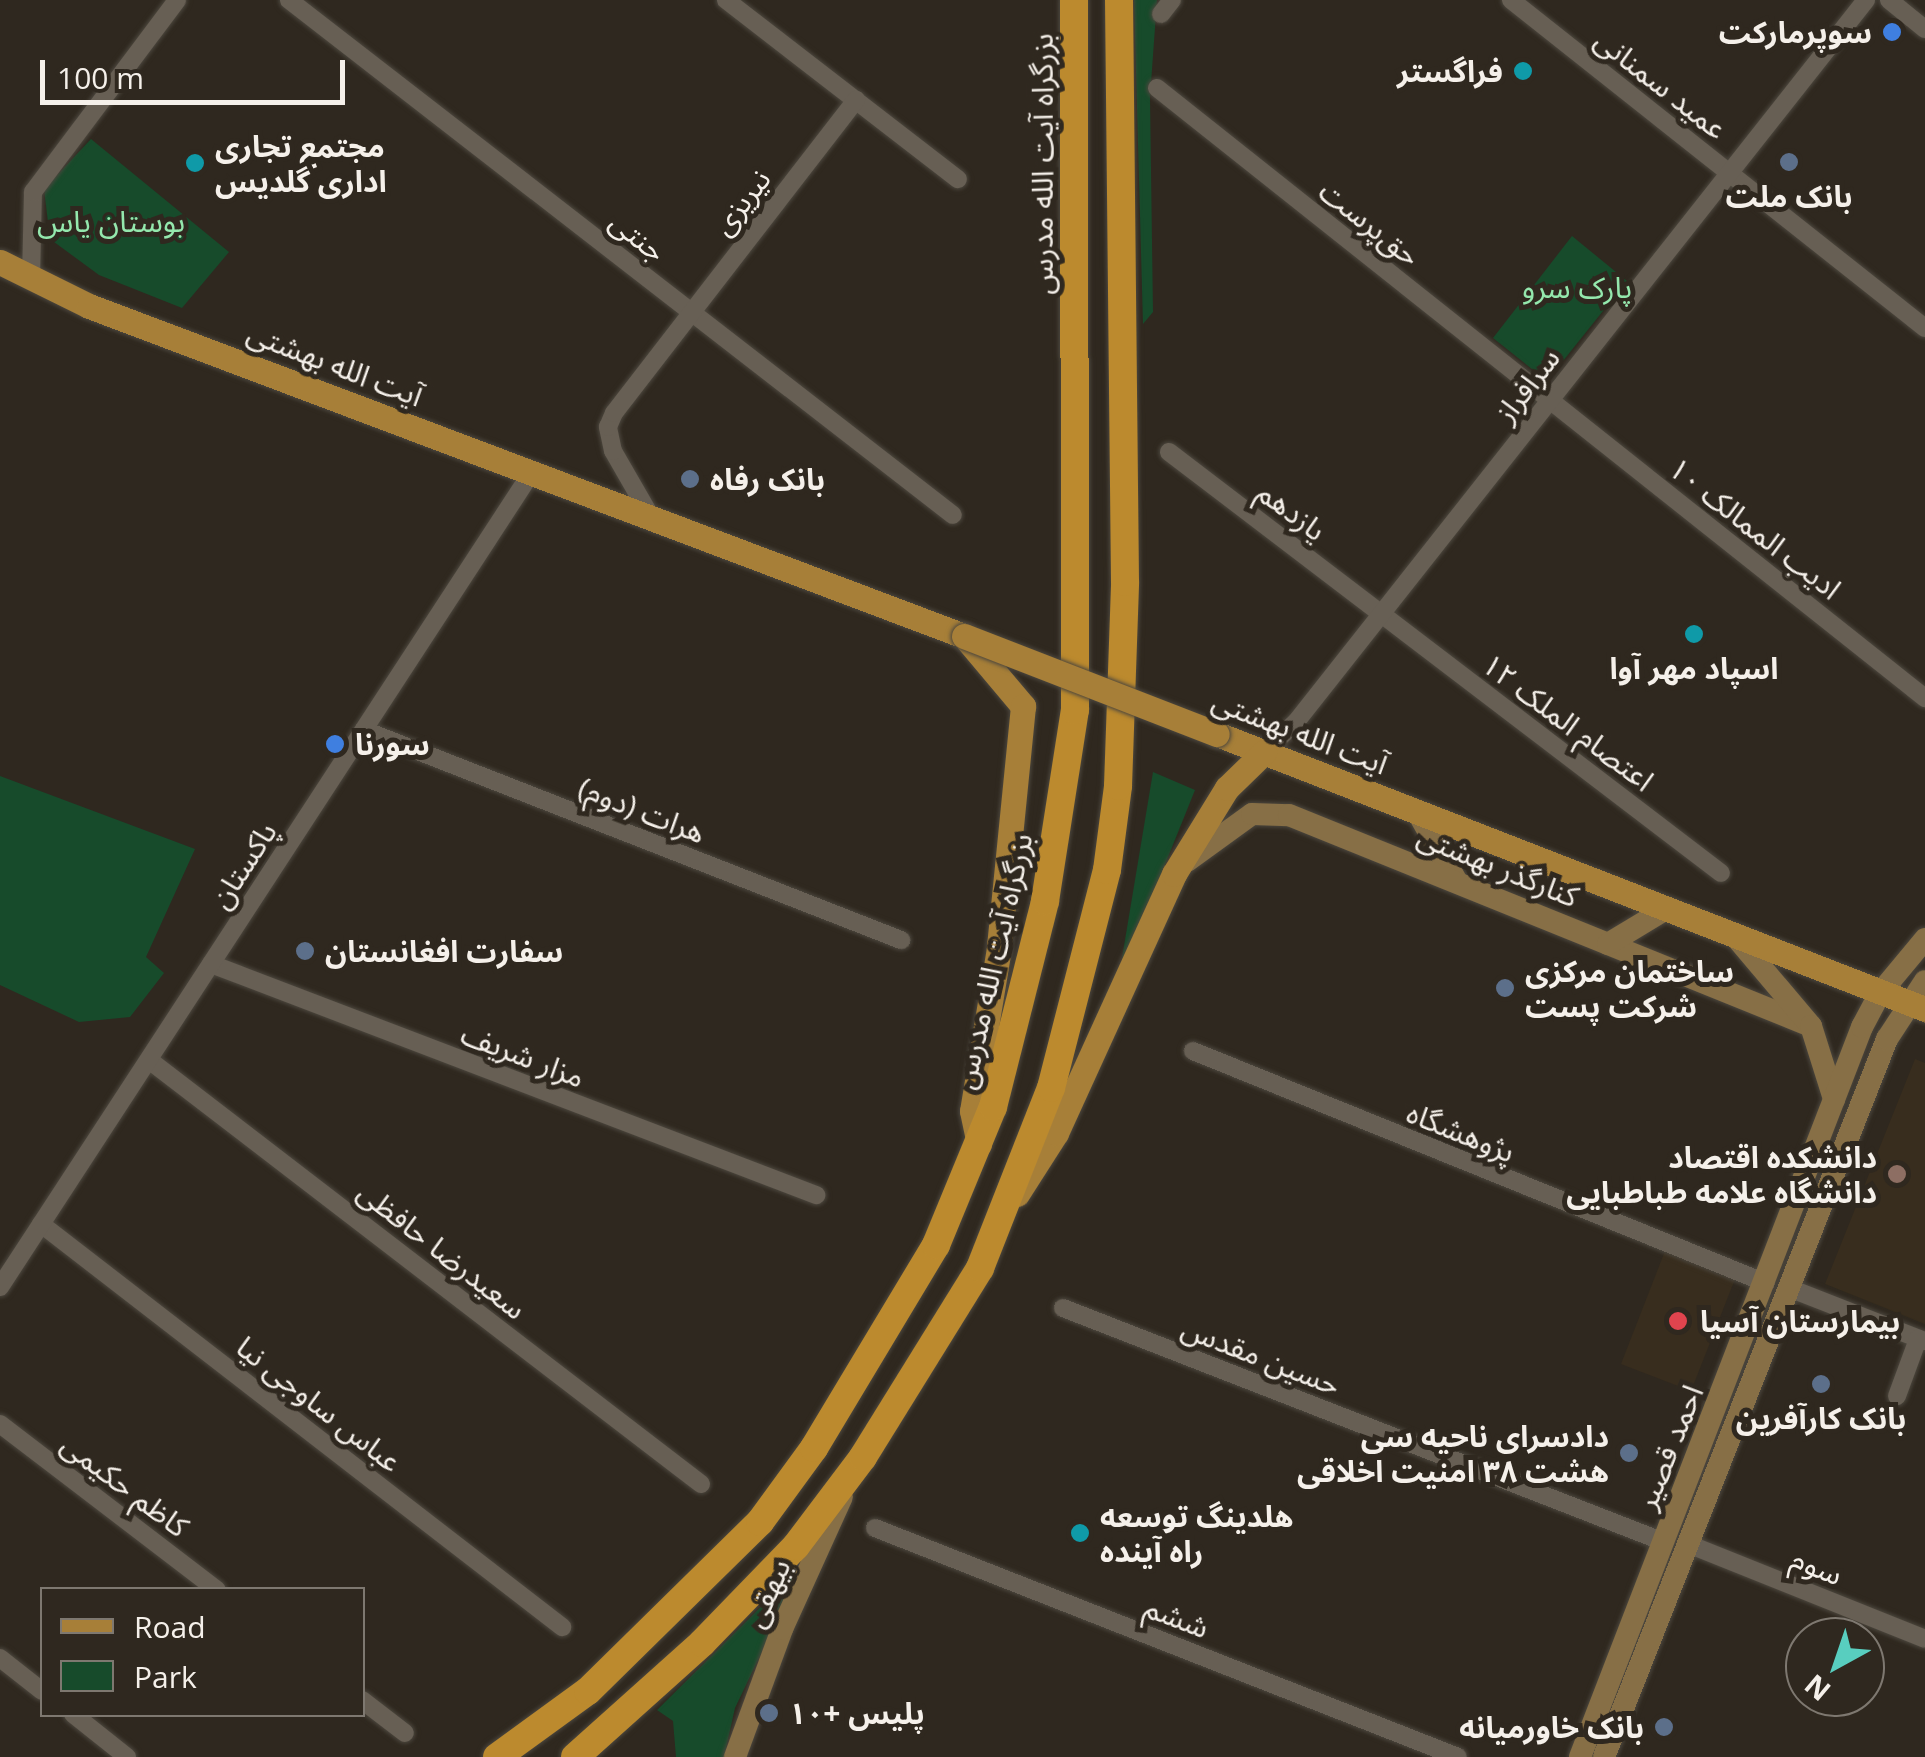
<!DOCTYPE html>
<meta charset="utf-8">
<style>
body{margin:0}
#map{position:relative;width:1925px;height:1757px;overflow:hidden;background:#2f281f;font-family:"Open Sans","Noto Sans Arabic",sans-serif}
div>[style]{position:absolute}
.built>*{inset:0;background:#382d1e}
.green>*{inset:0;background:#174b2b}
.roads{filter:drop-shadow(0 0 2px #4c473e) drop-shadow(0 0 2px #4c473e)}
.minor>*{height:18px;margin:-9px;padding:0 9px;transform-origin:9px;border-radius:9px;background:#675f54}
.secondary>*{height:22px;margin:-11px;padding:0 11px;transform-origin:11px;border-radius:11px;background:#876f46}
.primary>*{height:25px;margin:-12.5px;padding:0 12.5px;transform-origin:12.5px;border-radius:12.5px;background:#a77f38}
.trunk>*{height:28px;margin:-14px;padding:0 14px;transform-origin:14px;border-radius:14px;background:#bc8a2e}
.bridges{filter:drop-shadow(0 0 2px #4c473e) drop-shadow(0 0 2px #4c473e)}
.primary-bridge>*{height:25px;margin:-12.5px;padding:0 12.5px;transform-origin:12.5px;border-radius:12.5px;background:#a77f38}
.dots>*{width:28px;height:28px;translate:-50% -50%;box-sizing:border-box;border:5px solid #2f281f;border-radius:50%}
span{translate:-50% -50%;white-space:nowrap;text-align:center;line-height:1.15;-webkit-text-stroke:10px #2f281f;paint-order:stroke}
.poi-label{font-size:30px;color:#f5f0ea;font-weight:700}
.right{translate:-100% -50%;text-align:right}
.left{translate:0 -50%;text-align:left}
.street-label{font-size:30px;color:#f5f0ea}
.park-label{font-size:30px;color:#94e8ad}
.legend{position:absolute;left:40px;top:1587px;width:325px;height:130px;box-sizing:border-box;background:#2f281f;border:2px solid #7e7870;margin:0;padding:12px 18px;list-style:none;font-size:30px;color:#f5f0ea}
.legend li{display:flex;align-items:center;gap:20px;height:50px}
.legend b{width:50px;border:2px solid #7e7870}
.north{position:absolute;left:1785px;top:1617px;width:100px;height:100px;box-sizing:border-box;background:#2f281f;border:2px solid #7e7870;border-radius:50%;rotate:220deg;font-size:28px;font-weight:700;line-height:40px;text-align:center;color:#f5f0ea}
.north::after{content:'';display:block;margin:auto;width:35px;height:45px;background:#58cebf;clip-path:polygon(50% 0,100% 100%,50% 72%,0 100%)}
.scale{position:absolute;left:40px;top:60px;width:305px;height:45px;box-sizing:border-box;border:5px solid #f5f0ea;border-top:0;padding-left:12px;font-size:30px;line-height:35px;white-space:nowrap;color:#f5f0ea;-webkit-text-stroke:8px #2f281f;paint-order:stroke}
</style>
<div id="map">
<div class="built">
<i style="clip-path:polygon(1915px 1059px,1925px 1063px,1925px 1324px,1825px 1284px)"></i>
<i style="clip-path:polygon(1665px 1251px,1735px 1279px,1691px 1391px,1621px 1364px)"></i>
</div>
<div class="green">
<i style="clip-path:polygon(1134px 0,1157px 0,1150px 97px,1153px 312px,1143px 324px)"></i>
<i style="clip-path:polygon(91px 139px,229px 252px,182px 308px,99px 275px,50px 239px,44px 189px)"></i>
<i style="clip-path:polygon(1572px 236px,1627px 281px,1547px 381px,1493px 338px)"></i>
<i style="clip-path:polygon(1153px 772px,1195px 790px,1125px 964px,1122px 958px)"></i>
<i style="clip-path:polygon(0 776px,195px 849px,146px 957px,164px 973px,130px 1017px,79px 1022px,0 985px)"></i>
<i style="clip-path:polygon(804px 1564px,735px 1708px,724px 1757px,676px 1757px,673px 1721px,657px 1710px)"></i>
</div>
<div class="roads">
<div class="minor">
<i style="left:289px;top:0;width:840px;rotate:37.8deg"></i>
<i style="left:726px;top:0;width:293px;rotate:37.7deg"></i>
<i style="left:1511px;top:0;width:528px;rotate:38.39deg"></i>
<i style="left:1889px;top:0;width:46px;rotate:38.9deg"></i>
<i style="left:1161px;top:14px;width:18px;rotate:-52deg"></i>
<i style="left:1157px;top:88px;width:981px;rotate:38.46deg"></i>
<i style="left:31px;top:279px;width:87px;rotate:-88.7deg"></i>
<i style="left:33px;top:192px;width:240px;rotate:-53.1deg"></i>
<i style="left:1169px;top:452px;width:694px;rotate:37.33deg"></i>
<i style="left:651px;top:517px;width:76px;rotate:-119.9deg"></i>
<i style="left:613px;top:451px;width:25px;rotate:-102deg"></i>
<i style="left:608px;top:427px;width:15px;rotate:-67deg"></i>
<i style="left:614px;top:413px;width:396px;rotate:-52.3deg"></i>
<i style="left:364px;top:730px;width:577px;rotate:21.36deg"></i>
<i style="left:1264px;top:752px;width:44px;rotate:-43.2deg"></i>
<i style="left:1296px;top:722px;width:920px;rotate:-51.71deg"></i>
<i style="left:211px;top:964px;width:648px;rotate:20.9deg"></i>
<i style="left:1193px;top:1051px;width:618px;rotate:22.04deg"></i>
<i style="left:149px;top:1060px;width:696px;rotate:37.53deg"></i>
<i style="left:41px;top:1224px;width:659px;rotate:37.72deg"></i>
<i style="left:0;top:1287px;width:973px;rotate:-56.87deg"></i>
<i style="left:1789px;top:1288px;width:146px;rotate:21.3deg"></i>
<i style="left:1063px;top:1308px;width:645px;rotate:21.27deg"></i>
<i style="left:1897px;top:1396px;width:61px;rotate:-69.8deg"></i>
<i style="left:0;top:1424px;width:273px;rotate:37.4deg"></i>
<i style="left:875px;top:1528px;width:626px;rotate:21.44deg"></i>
<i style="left:1688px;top:1544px;width:255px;rotate:21.8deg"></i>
<i style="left:0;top:1658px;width:53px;rotate:38.2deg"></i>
<i style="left:362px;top:1700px;width:54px;rotate:37.5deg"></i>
<i style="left:73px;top:1714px;width:69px;rotate:38.5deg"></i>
</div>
<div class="secondary">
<i style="left:1418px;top:813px;width:79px;rotate:60.5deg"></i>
<i style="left:1187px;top:861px;width:80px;rotate:-35.9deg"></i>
<i style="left:1252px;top:814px;width:37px;rotate:2deg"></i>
<i style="left:1289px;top:815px;width:563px;rotate:22.01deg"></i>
<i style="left:1734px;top:935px;width:119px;rotate:49.8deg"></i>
<i style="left:1811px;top:1026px;width:77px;rotate:72.5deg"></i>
<i style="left:1608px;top:944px;width:68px;rotate:-31.1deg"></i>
<i style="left:735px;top:1757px;width:136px;rotate:-69.8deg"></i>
<i style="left:782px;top:1629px;width:145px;rotate:-65.6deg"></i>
<i style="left:1580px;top:1757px;width:783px;rotate:-68.88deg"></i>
<i style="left:1862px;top:1027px;width:40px;rotate:-62deg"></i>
<i style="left:1881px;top:992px;width:69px;rotate:-50.3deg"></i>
<i style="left:1604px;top:1757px;width:772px;rotate:-68.49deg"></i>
<i style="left:1887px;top:1039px;width:69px;rotate:-56.8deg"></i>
</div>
<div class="primary">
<i style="left:0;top:262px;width:99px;rotate:26.3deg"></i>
<i style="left:89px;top:306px;width:935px;rotate:20.66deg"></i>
<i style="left:964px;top:636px;width:92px;rotate:49.9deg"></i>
<i style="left:1023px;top:706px;width:243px;rotate:95.7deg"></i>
<i style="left:999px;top:948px;width:165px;rotate:99.4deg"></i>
<i style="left:972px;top:1111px;width:34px;rotate:78deg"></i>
<i style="left:1217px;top:734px;width:760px;rotate:21.23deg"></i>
<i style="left:1017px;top:1194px;width:72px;rotate:-57.4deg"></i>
<i style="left:1056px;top:1133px;width:285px;rotate:-65.5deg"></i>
<i style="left:1174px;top:874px;width:101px;rotate:-58.4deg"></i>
<i style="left:1227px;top:788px;width:52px;rotate:-44.2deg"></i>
</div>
<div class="trunk">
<i style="left:497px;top:1757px;width:112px;rotate:-36deg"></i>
<i style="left:588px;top:1691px;width:241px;rotate:-44.5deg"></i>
<i style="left:760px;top:1522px;width:92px;rotate:-53.9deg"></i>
<i style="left:814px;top:1448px;width:237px;rotate:-59deg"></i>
<i style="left:936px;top:1245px;width:149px;rotate:-67.6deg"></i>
<i style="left:993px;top:1107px;width:212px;rotate:-75.8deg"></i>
<i style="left:1045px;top:901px;width:193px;rotate:-81.1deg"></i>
<i style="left:1075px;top:710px;width:710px;rotate:-90.08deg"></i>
<i style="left:575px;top:1757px;width:171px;rotate:-41.9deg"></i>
<i style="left:702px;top:1643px;width:135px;rotate:-45.9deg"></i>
<i style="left:796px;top:1546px;width:111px;rotate:-53deg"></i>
<i style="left:863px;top:1457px;width:222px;rotate:-58.2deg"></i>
<i style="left:980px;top:1268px;width:193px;rotate:-68.5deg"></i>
<i style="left:1051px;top:1088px;width:225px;rotate:-75.6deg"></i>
<i style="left:1107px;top:870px;width:85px;rotate:-82.5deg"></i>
<i style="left:1118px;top:786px;width:204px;rotate:-88deg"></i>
<i style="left:1125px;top:582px;width:582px;rotate:-90.59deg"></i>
</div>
</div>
<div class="bridges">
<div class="primary-bridge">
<i style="left:964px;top:636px;width:271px;rotate:21.2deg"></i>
</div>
</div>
<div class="dots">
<i style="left:1892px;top:32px;background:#3f7fe0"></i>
<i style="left:1523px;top:71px;background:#0f9aa8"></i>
<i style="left:1789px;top:162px;background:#5c6f8a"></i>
<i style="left:195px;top:163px;background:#0f9aa8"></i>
<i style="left:690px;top:479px;background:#5c6f8a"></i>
<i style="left:1694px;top:634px;background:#0f9aa8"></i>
<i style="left:335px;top:744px;background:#3f7fe0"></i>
<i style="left:305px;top:951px;background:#5c6f8a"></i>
<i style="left:1505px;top:988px;background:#5c6f8a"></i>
<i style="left:1897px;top:1174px;background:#8d6e63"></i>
<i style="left:1678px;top:1321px;background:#e0444e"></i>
<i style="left:1821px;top:1384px;background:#5c6f8a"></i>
<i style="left:1629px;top:1453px;background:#5c6f8a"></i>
<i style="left:1080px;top:1533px;background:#0f9aa8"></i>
<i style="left:769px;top:1713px;background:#5c6f8a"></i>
<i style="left:1664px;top:1727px;background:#5c6f8a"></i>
</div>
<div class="poi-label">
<span class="right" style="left:1872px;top:32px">سوپرمارکت</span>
<span class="right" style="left:1503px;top:71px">فراگستر</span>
<span class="left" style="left:215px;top:163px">مجتمع تجاری<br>اداری گلدیس</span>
<span style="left:1789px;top:196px">بانک ملت</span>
<span class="left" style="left:710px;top:479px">بانک رفاه</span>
<span style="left:1694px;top:668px">اسپاد مهر آوا</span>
<span class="left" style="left:355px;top:744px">سورنا</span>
<span class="left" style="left:325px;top:951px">سفارت افغانستان</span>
<span class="left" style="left:1525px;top:988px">ساختمان مرکزی<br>شرکت پست</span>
<span class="right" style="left:1877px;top:1174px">دانشکده اقتصاد<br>دانشگاه علامه طباطبایی</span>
<span class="left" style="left:1700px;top:1321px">بیمارستان آسیا</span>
<span style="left:1821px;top:1418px">بانک کارآفرین</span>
<span class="right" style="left:1609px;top:1453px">دادسرای ناحیه سی<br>هشت ۳۸ امنیت اخلاقی</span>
<span class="left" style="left:1100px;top:1533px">هلدینگ توسعه<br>راه آینده</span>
<span class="left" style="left:789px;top:1713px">پلیس +۱٠</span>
<span class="right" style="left:1644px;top:1727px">بانک خاورمیانه</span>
</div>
<div class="street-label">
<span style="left:1661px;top:84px;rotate:38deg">عمید سمنانی</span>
<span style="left:1042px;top:164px;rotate:-90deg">بزرگراه آیت الله مدرس</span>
<span style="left:741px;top:202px;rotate:-52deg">نیریزی</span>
<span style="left:1370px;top:223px;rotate:38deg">حق‌پرست</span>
<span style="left:638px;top:236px;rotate:38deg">جنتی</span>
<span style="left:335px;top:364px;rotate:21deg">آیت الله بهشتی</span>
<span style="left:1527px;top:385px;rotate:-52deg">سرافراز</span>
<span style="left:1292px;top:511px;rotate:37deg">یازدهم</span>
<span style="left:1755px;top:528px;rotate:38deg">ادیب الممالک ۱۰</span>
<span style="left:1568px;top:722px;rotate:37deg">اعتصام الملک ۱۲</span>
<span style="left:1300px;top:732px;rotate:21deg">آیت الله بهشتی</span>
<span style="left:642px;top:810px;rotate:21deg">هرات (دوم)</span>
<span style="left:243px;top:865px;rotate:-57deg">پاکستان</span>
<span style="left:1498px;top:866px;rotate:22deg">کنارگذر بهشتی</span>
<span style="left:993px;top:961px;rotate:-77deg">بزرگراه آیت الله مدرس</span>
<span style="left:523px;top:1055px;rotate:21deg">مزار شریف</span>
<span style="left:1461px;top:1132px;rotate:22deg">پژوهشگاه</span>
<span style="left:442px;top:1250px;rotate:38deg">سعیدرضا حافظی</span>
<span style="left:1261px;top:1356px;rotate:21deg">حسین مقدس</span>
<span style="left:319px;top:1404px;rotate:38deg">عباس ساوجی نیا</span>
<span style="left:1669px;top:1447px;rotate:-68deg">احمد قصیر</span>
<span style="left:125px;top:1485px;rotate:37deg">کاظم حکیمی</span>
<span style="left:1817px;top:1566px;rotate:22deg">سوم</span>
<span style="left:767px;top:1593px;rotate:-66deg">بیهقی</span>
<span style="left:1177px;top:1617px;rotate:21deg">ششم</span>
</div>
<div class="park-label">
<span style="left:111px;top:221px">بوستان یاس</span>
<span style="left:1577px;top:287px">پارک سرو</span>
</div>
<ul class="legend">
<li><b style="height:12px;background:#a77f38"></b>Road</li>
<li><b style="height:28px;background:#174b2b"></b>Park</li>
</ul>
<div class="north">N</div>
<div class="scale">100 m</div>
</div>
